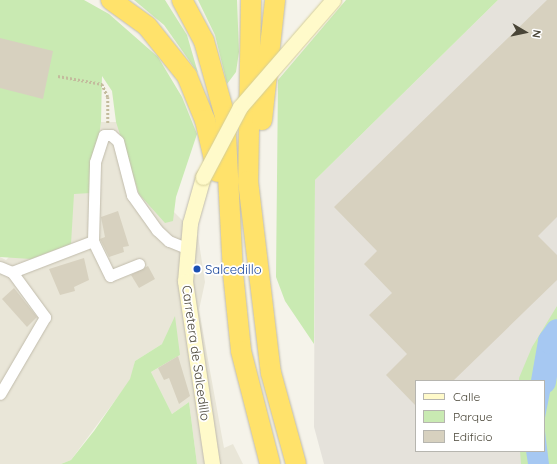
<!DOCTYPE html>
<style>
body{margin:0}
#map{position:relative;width:557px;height:464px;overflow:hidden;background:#f5f3ea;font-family:Quicksand,sans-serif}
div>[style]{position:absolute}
.residential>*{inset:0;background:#e9e6d8}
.industrial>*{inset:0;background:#e5e2db}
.green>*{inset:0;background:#c9eab2}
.water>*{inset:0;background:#a6c8f2}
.river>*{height:25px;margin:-12.5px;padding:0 12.5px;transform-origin:12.5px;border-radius:12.5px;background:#a6c8f2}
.building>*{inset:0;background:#d7d1bf}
.path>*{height:2.5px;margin-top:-1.25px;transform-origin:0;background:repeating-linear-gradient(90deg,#c3bb9d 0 2px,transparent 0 4px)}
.roads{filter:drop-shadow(0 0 1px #c1bcac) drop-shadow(0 0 1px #c1bcac)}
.street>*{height:11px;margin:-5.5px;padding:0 5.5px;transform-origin:5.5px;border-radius:5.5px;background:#fff}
.secondary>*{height:15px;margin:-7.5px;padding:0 7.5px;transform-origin:7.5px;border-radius:7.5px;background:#fffaca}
.highway>*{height:20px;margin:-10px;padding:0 10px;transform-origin:10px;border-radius:10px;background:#ffe26b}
.bridges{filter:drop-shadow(0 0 1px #d5ce99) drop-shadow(0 0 1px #d5ce99)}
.secondary-bridge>*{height:15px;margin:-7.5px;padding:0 7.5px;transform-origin:7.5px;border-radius:7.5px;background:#fffaca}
.dots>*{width:11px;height:11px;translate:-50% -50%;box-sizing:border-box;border:2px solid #fff;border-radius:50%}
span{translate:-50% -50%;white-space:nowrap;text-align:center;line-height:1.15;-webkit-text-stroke:3.5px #fff;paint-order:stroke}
.transit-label{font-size:13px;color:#164399}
.left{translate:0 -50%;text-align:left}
.street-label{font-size:13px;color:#494537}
.legend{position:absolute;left:415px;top:380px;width:130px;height:72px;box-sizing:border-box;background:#fff;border:1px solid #b6b5af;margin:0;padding:5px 7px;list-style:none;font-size:12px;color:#494537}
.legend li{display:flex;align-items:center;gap:8px;height:20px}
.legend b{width:20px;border:1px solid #b6b5af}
.north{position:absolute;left:505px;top:12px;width:40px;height:40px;-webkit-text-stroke:3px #fff;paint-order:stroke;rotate:99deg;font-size:11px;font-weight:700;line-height:16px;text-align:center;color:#494537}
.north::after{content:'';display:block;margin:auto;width:14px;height:18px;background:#494537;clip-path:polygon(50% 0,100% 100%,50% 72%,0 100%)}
</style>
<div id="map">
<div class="residential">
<i style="clip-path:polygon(101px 122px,121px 122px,169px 207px,198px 236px,205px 282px,199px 310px,224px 448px,233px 444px,243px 464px,197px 464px,189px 402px,172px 414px,151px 372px,180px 355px,162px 344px,135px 361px,131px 379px,71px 460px,61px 464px,0 464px,0 257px,6px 260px,74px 193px,95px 149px)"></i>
</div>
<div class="industrial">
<i style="clip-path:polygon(evenodd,498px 0,557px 0,557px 464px,324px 464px,314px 427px,315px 180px,498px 0,416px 381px,544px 381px,544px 451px,416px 451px,416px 381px)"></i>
</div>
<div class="green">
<i style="clip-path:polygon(0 0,84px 0,109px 14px,158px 57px,182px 97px,197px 134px,176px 197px,173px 221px,165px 223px,139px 194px,116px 122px,112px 91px,102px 76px,101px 122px,91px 193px,74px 194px,71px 244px,31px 259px,0 257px)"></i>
<i style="clip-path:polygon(134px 0,165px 0,187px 35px,198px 73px,164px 25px)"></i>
<i style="clip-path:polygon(198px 0,237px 0,239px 52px,236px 72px,227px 84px,215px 35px)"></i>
<i style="clip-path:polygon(346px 0,498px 0,315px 180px,314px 344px,285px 301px,276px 277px,278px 80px)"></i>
<i style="clip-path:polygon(557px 306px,557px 464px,521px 464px,520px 451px,544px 451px,544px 381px,519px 381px,519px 378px,532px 347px)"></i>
<i style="clip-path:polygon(175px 316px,180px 355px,151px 372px,172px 414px,189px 402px,197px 464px,61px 464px,71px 460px,94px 431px,130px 379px,135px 361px,162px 344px)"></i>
</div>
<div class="water">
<i style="clip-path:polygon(555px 334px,553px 377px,544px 423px,544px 381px,537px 381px)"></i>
<i style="clip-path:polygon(544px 423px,549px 464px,528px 464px,526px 451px,544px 451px)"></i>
</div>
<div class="river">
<i style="left:543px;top:381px;width:41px;rotate:-80.1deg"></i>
<i style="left:550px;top:341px;width:12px;rotate:-55deg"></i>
</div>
<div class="building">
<i style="clip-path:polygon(547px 0,557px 0,557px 217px,538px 236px,557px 255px,557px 280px,453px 381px,416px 381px,416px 406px,386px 375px,407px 354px,369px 315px,392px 293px,364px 264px,377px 251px,334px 207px)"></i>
<i style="clip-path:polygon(0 38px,53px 51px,43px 99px,0 88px)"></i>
<i style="clip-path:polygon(118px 211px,129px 246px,123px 247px,124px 252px,109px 257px,100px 239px,105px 237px,101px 217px)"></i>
<i style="clip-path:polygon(84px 258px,89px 280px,74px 287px,75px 291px,60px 295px,49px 269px)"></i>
<i style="clip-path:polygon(148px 266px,155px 279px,139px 288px,131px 275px)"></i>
<i style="clip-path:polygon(14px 288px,37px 317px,27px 327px,2px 299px)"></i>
<i style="clip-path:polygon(178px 356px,190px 396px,179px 404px,169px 378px,164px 380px,158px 368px)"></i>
</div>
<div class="path">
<i style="left:58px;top:76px;width:45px;rotate:10.3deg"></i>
<i style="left:102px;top:84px;width:14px;rotate:65deg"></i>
<i style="left:108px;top:97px;width:26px;rotate:90deg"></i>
</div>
<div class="roads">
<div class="street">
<i style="left:139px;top:264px;width:31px;rotate:158deg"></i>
<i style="left:110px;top:276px;width:39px;rotate:-116deg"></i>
<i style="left:93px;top:241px;width:79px;rotate:-88.5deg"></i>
<i style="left:95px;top:162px;width:28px;rotate:-72deg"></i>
<i style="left:104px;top:135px;width:7px"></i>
<i style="left:111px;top:135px;width:9px;rotate:41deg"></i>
<i style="left:118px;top:141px;width:56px;rotate:75.5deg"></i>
<i style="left:132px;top:195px;width:43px;rotate:54.5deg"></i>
<i style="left:157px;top:230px;width:16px;rotate:43deg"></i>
<i style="left:169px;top:241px;width:18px;rotate:22deg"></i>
<i style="left:0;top:267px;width:13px;rotate:23deg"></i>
<i style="left:12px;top:272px;width:56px;rotate:53.7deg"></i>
<i style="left:45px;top:317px;width:89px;rotate:120.3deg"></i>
<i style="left:12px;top:272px;width:87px;rotate:-20.9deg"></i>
</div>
<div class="secondary">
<i style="left:203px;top:177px;width:48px;rotate:105.8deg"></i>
<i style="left:190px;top:223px;width:58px;rotate:94.9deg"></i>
<i style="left:185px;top:281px;width:185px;rotate:81.6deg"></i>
</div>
<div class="highway">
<i style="left:111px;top:0;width:44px;rotate:35.8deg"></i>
<i style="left:147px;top:26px;width:64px;rotate:51.3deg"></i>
<i style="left:187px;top:76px;width:48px;rotate:67.8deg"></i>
<i style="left:205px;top:120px;width:53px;rotate:77deg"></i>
<i style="left:182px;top:0;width:47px;rotate:61.8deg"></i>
<i style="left:204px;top:41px;width:78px;rotate:74.4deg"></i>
<i style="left:225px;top:116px;width:157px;rotate:87.1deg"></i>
<i style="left:233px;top:273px;width:78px;rotate:84.1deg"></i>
<i style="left:241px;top:351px;width:117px;rotate:75.6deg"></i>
<i style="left:251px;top:0;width:181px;rotate:90.9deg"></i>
<i style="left:248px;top:181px;width:193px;rotate:83.2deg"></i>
<i style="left:271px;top:373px;width:94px;rotate:74.6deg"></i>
<i style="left:262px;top:120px;width:121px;rotate:-83.8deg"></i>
</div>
</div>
<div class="bridges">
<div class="secondary-bridge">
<i style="left:203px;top:177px;width:79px;rotate:-62.1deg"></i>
<i style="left:240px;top:107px;width:142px;rotate:-49deg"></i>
</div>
</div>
<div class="dots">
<i style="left:197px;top:269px;background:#1a4fb4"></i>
</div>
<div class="transit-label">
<span class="left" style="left:205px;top:269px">Salcedillo</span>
</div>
<div class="street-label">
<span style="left:196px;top:353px;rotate:82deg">Carretera de Salcedillo</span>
</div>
<ul class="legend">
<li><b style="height:5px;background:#fffaca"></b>Calle</li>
<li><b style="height:11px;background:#c9eab2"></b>Parque</li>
<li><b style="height:11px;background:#d7d1bf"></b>Edificio</li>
</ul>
<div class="north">N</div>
</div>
